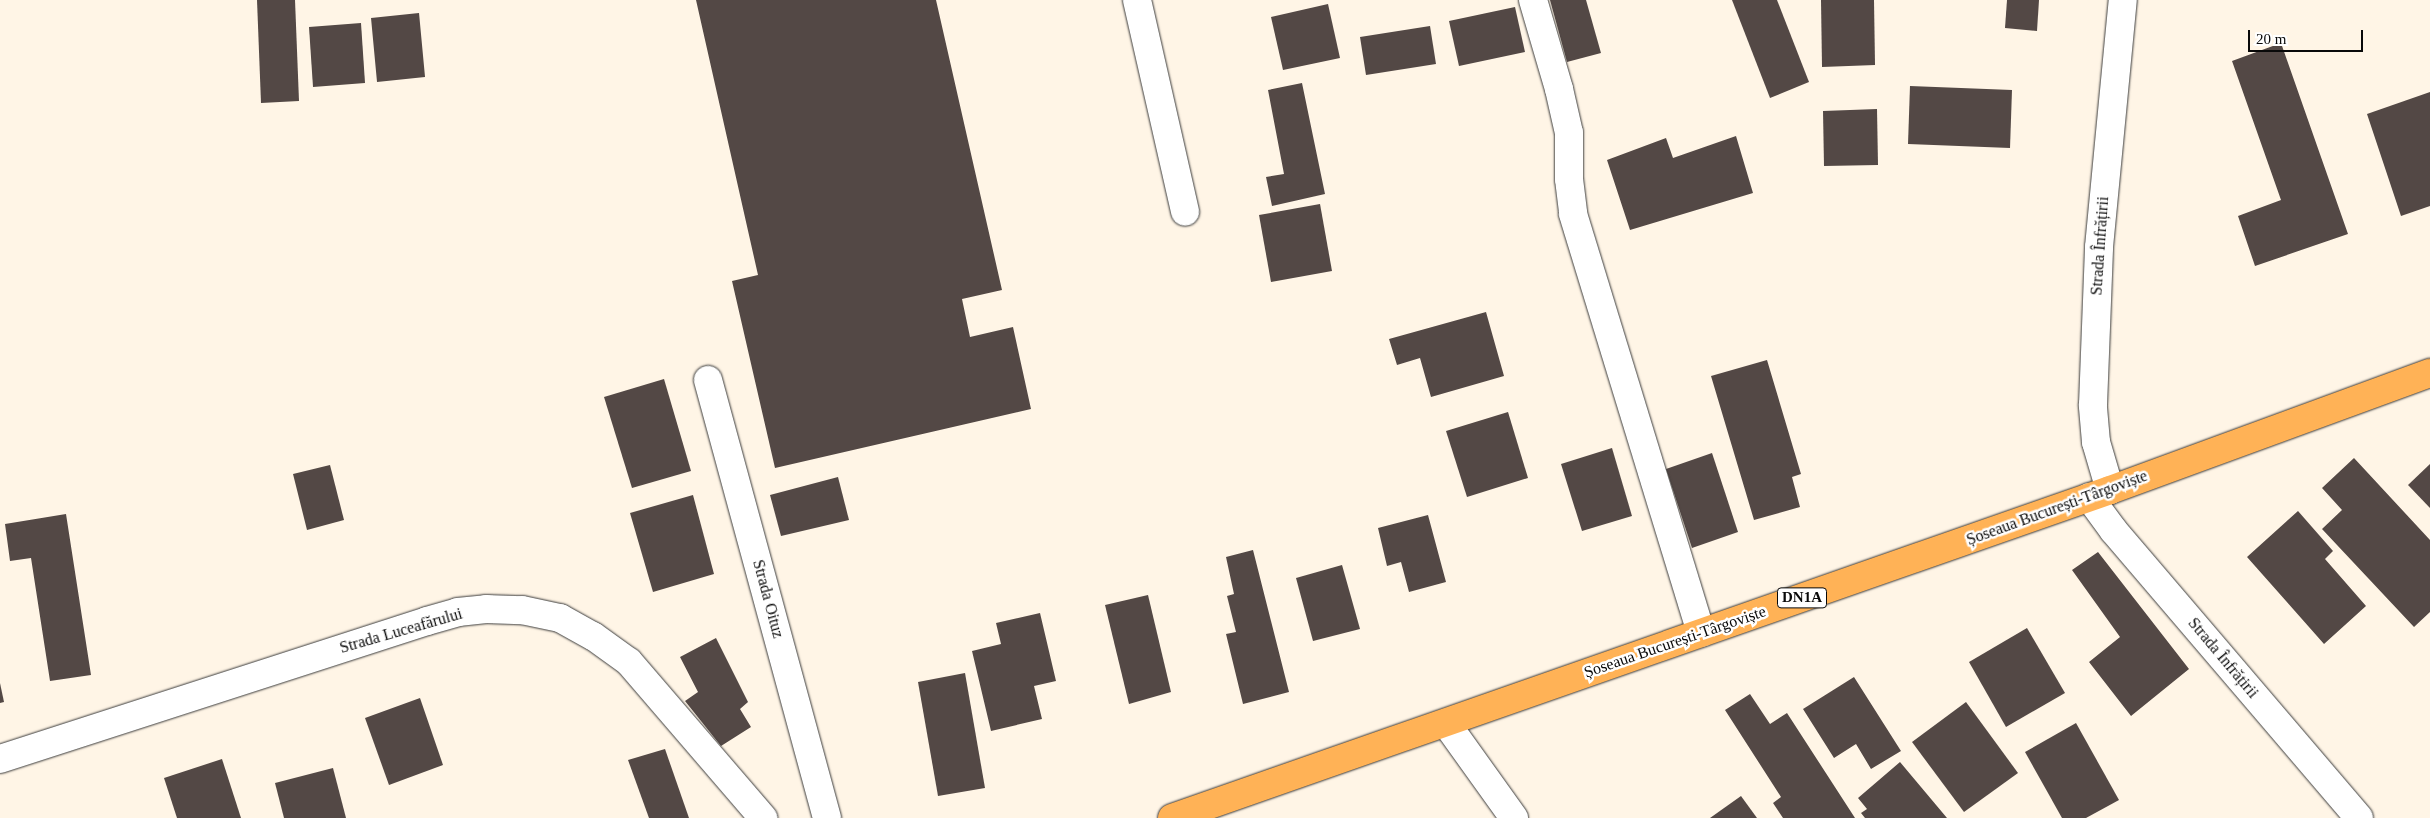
<!DOCTYPE html>
<meta charset="utf-8">
<style>
body{margin:0}
#map{position:relative;width:2430px;height:818px;overflow:hidden;background:#fff5e6;font-family:"Times New Roman",serif}
div>[style]{position:absolute}
.building>*{inset:0;background:#534845}
.roads{filter:drop-shadow(0 0 1px #3c3c3c) drop-shadow(0 0 1px #3c3c3c)}
.street>*{height:28px;margin:-14px;padding:0 14px;transform-origin:14px;border-radius:14px;background:#fff}
.primary>*{height:28px;margin:-14px;padding:0 14px;transform-origin:14px;border-radius:14px;background:#ffb256}
span{translate:-50% -50%;white-space:nowrap;text-align:center;line-height:1.15;-webkit-text-stroke:5px #fff;paint-order:stroke}
.shield-label span{padding:1px 4px;background:#fff;border:1px solid;border-radius:4px;-webkit-text-stroke-width:0}
.shield-label{font-size:15px;color:#090909;font-weight:700}
.street-label{font-size:16px;color:#090909}
.scale{position:absolute;left:2248px;top:30px;width:115px;height:22px;box-sizing:border-box;border:2px solid #090909;border-top:0;padding-left:6px;font-size:15px;line-height:18px;white-space:nowrap;color:#090909;-webkit-text-stroke:4px #fff;paint-order:stroke}
</style>
<div id="map">
<div class="building">
<i style="clip-path:polygon(257px 0,295px 0,299px 101px,261px 103px)"></i>
<i style="clip-path:polygon(696px 0,936px 0,1002px 290px,962px 299px,970px 337px,1013px 327px,1031px 409px,775px 468px,732px 281px,758px 275px)"></i>
<i style="clip-path:polygon(1550px 0,1586px 0,1601px 53px,1567px 62px)"></i>
<i style="clip-path:polygon(1732px 0,1777px 0,1809px 82px,1770px 98px)"></i>
<i style="clip-path:polygon(1821px 0,1874px 0,1875px 65px,1822px 67px)"></i>
<i style="clip-path:polygon(2007px 0,2039px 0,2037px 31px,2005px 28px)"></i>
<i style="clip-path:polygon(1328px 4px,1340px 58px,1283px 70px,1271px 17px)"></i>
<i style="clip-path:polygon(1515px 7px,1525px 52px,1459px 66px,1449px 21px)"></i>
<i style="clip-path:polygon(419px 13px,425px 77px,377px 82px,371px 18px)"></i>
<i style="clip-path:polygon(361px 23px,365px 83px,313px 87px,309px 27px)"></i>
<i style="clip-path:polygon(1430px 26px,1436px 64px,1366px 75px,1360px 37px)"></i>
<i style="clip-path:polygon(2281px 43px,2348px 234px,2255px 266px,2238px 216px,2281px 200px,2232px 61px)"></i>
<i style="clip-path:polygon(1302px 83px,1325px 194px,1272px 206px,1266px 177px,1284px 174px,1268px 90px)"></i>
<i style="clip-path:polygon(1910px 86px,2012px 90px,2010px 148px,1908px 144px)"></i>
<i style="clip-path:polygon(2430px 92px,2430px 206px,2401px 216px,2367px 114px)"></i>
<i style="clip-path:polygon(1877px 109px,1878px 165px,1824px 166px,1823px 111px)"></i>
<i style="clip-path:polygon(1736px 136px,1753px 193px,1630px 230px,1607px 160px,1666px 138px,1673px 158px)"></i>
<i style="clip-path:polygon(1320px 204px,1332px 271px,1271px 282px,1259px 215px)"></i>
<i style="clip-path:polygon(1486px 312px,1504px 376px,1431px 397px,1420px 358px,1397px 365px,1389px 339px)"></i>
<i style="clip-path:polygon(1767px 360px,1801px 474px,1792px 477px,1800px 507px,1754px 520px,1711px 376px)"></i>
<i style="clip-path:polygon(664px 379px,691px 471px,632px 488px,604px 397px)"></i>
<i style="clip-path:polygon(1508px 412px,1528px 478px,1467px 497px,1446px 431px)"></i>
<i style="clip-path:polygon(1612px 448px,1632px 516px,1582px 531px,1561px 464px)"></i>
<i style="clip-path:polygon(1712px 453px,1738px 532px,1692px 548px,1666px 469px)"></i>
<i style="clip-path:polygon(2354px 458px,2430px 540px,2430px 612px,2414px 627px,2322px 529px,2342px 510px,2322px 488px)"></i>
<i style="clip-path:polygon(2430px 464px,2430px 508px,2408px 485px)"></i>
<i style="clip-path:polygon(330px 465px,344px 520px,307px 530px,293px 474px)"></i>
<i style="clip-path:polygon(838px 477px,849px 520px,781px 536px,770px 495px)"></i>
<i style="clip-path:polygon(693px 495px,714px 574px,653px 592px,630px 513px)"></i>
<i style="clip-path:polygon(2298px 511px,2333px 551px,2325px 559px,2366px 606px,2324px 644px,2247px 557px)"></i>
<i style="clip-path:polygon(66px 514px,91px 675px,50px 681px,31px 558px,10px 561px,5px 524px)"></i>
<i style="clip-path:polygon(1428px 515px,1446px 582px,1409px 592px,1401px 562px,1387px 566px,1378px 528px)"></i>
<i style="clip-path:polygon(1253px 550px,1289px 692px,1243px 704px,1226px 634px,1236px 632px,1227px 596px,1234px 594px,1226px 557px)"></i>
<i style="clip-path:polygon(2098px 552px,2189px 669px,2131px 716px,2089px 662px,2120px 637px,2072px 570px)"></i>
<i style="clip-path:polygon(1342px 565px,1360px 629px,1313px 641px,1296px 578px)"></i>
<i style="clip-path:polygon(1148px 595px,1171px 692px,1129px 704px,1105px 605px)"></i>
<i style="clip-path:polygon(1040px 613px,1056px 681px,1034px 686px,1042px 719px,991px 731px,972px 651px,1001px 644px,996px 623px)"></i>
<i style="clip-path:polygon(2027px 628px,2065px 693px,2006px 727px,1969px 662px)"></i>
<i style="clip-path:polygon(716px 638px,748px 702px,740px 709px,751px 727px,721px 746px,685px 701px,698px 692px,680px 657px)"></i>
<i style="clip-path:polygon(965px 673px,985px 788px,938px 796px,918px 682px)"></i>
<i style="clip-path:polygon(1854px 677px,1901px 751px,1871px 769px,1856px 744px,1834px 758px,1803px 709px)"></i>
<i style="clip-path:polygon(0 683px,4px 702px,0 703px)"></i>
<i style="clip-path:polygon(1750px 694px,1770px 724px,1787px 713px,1855px 818px,1783px 818px,1773px 803px,1781px 797px,1725px 710px)"></i>
<i style="clip-path:polygon(420px 698px,443px 765px,389px 785px,365px 718px)"></i>
<i style="clip-path:polygon(1966px 702px,2018px 773px,1964px 812px,1912px 742px)"></i>
<i style="clip-path:polygon(2076px 723px,2119px 800px,2086px 818px,2062px 818px,2025px 752px)"></i>
<i style="clip-path:polygon(665px 749px,689px 818px,649px 818px,628px 760px)"></i>
<i style="clip-path:polygon(222px 759px,241px 818px,177px 818px,164px 778px)"></i>
<i style="clip-path:polygon(1900px 762px,1947px 818px,1865px 818px,1861px 813px,1867px 809px,1858px 798px)"></i>
<i style="clip-path:polygon(333px 768px,346px 818px,284px 818px,275px 783px)"></i>
<i style="clip-path:polygon(1741px 796px,1757px 818px,1710px 818px)"></i>
</div>
<div class="roads">
<div class="street">
<i style="left:1137px;top:0;width:217px;rotate:77.2deg"></i>
<i style="left:1533px;top:0;width:93px;rotate:73.7deg"></i>
<i style="left:1559px;top:89px;width:45px;rotate:77.2deg"></i>
<i style="left:1569px;top:133px;width:46px;rotate:90deg"></i>
<i style="left:1569px;top:179px;width:35px;rotate:83deg"></i>
<i style="left:1573px;top:214px;width:438px;rotate:73deg"></i>
<i style="left:708px;top:380px;width:454px;rotate:74.8deg"></i>
<i style="left:2110px;top:490px;width:50px;rotate:-106.3deg"></i>
<i style="left:2096px;top:442px;width:37px;rotate:-95deg"></i>
<i style="left:2093px;top:405px;width:158px;rotate:-87.8deg"></i>
<i style="left:2099px;top:247px;width:248px;rotate:-84.5deg"></i>
<i style="left:2089px;top:497px;width:42px;rotate:53.7deg"></i>
<i style="left:2114px;top:531px;width:377px;rotate:49.5deg"></i>
<i style="left:1446px;top:723px;width:117px;rotate:54.4deg"></i>
<i style="left:0;top:759px;width:449px;rotate:-17.9deg"></i>
<i style="left:427px;top:621px;width:32px;rotate:-16deg"></i>
<i style="left:458px;top:612px;width:28px;rotate:-6deg"></i>
<i style="left:486px;top:609px;width:36px;rotate:2deg"></i>
<i style="left:522px;top:610px;width:39px;rotate:12deg"></i>
<i style="left:560px;top:618px;width:38px;rotate:29deg"></i>
<i style="left:593px;top:636px;width:44px;rotate:35.8deg"></i>
<i style="left:629px;top:662px;width:206px;rotate:49.3deg"></i>
</div>
<div class="primary">
<i style="left:1172px;top:818px;width:994px;rotate:-19.27deg"></i>
<i style="left:2110px;top:490px;width:341px;rotate:-20.1deg"></i>
</div>
</div>
<div class="shield-label">
<span style="left:1802px;top:598px">DN1A</span>
</div>
<div class="street-label">
<span style="left:2100px;top:246px;rotate:-86deg">Strada Înfrățirii</span>
<span style="left:2057px;top:508px;rotate:-20deg">Șoseaua București-Târgoviște</span>
<span style="left:768px;top:599px;rotate:75deg">Strada Oituz</span>
<span style="left:401px;top:631px;rotate:-16deg">Strada Luceafărului</span>
<span style="left:1675px;top:642px;rotate:-19deg">Șoseaua București-Târgoviște</span>
<span style="left:2223px;top:658px;rotate:50deg">Strada Înfrățirii</span>
</div>
<div class="scale">20 m</div>
</div>
